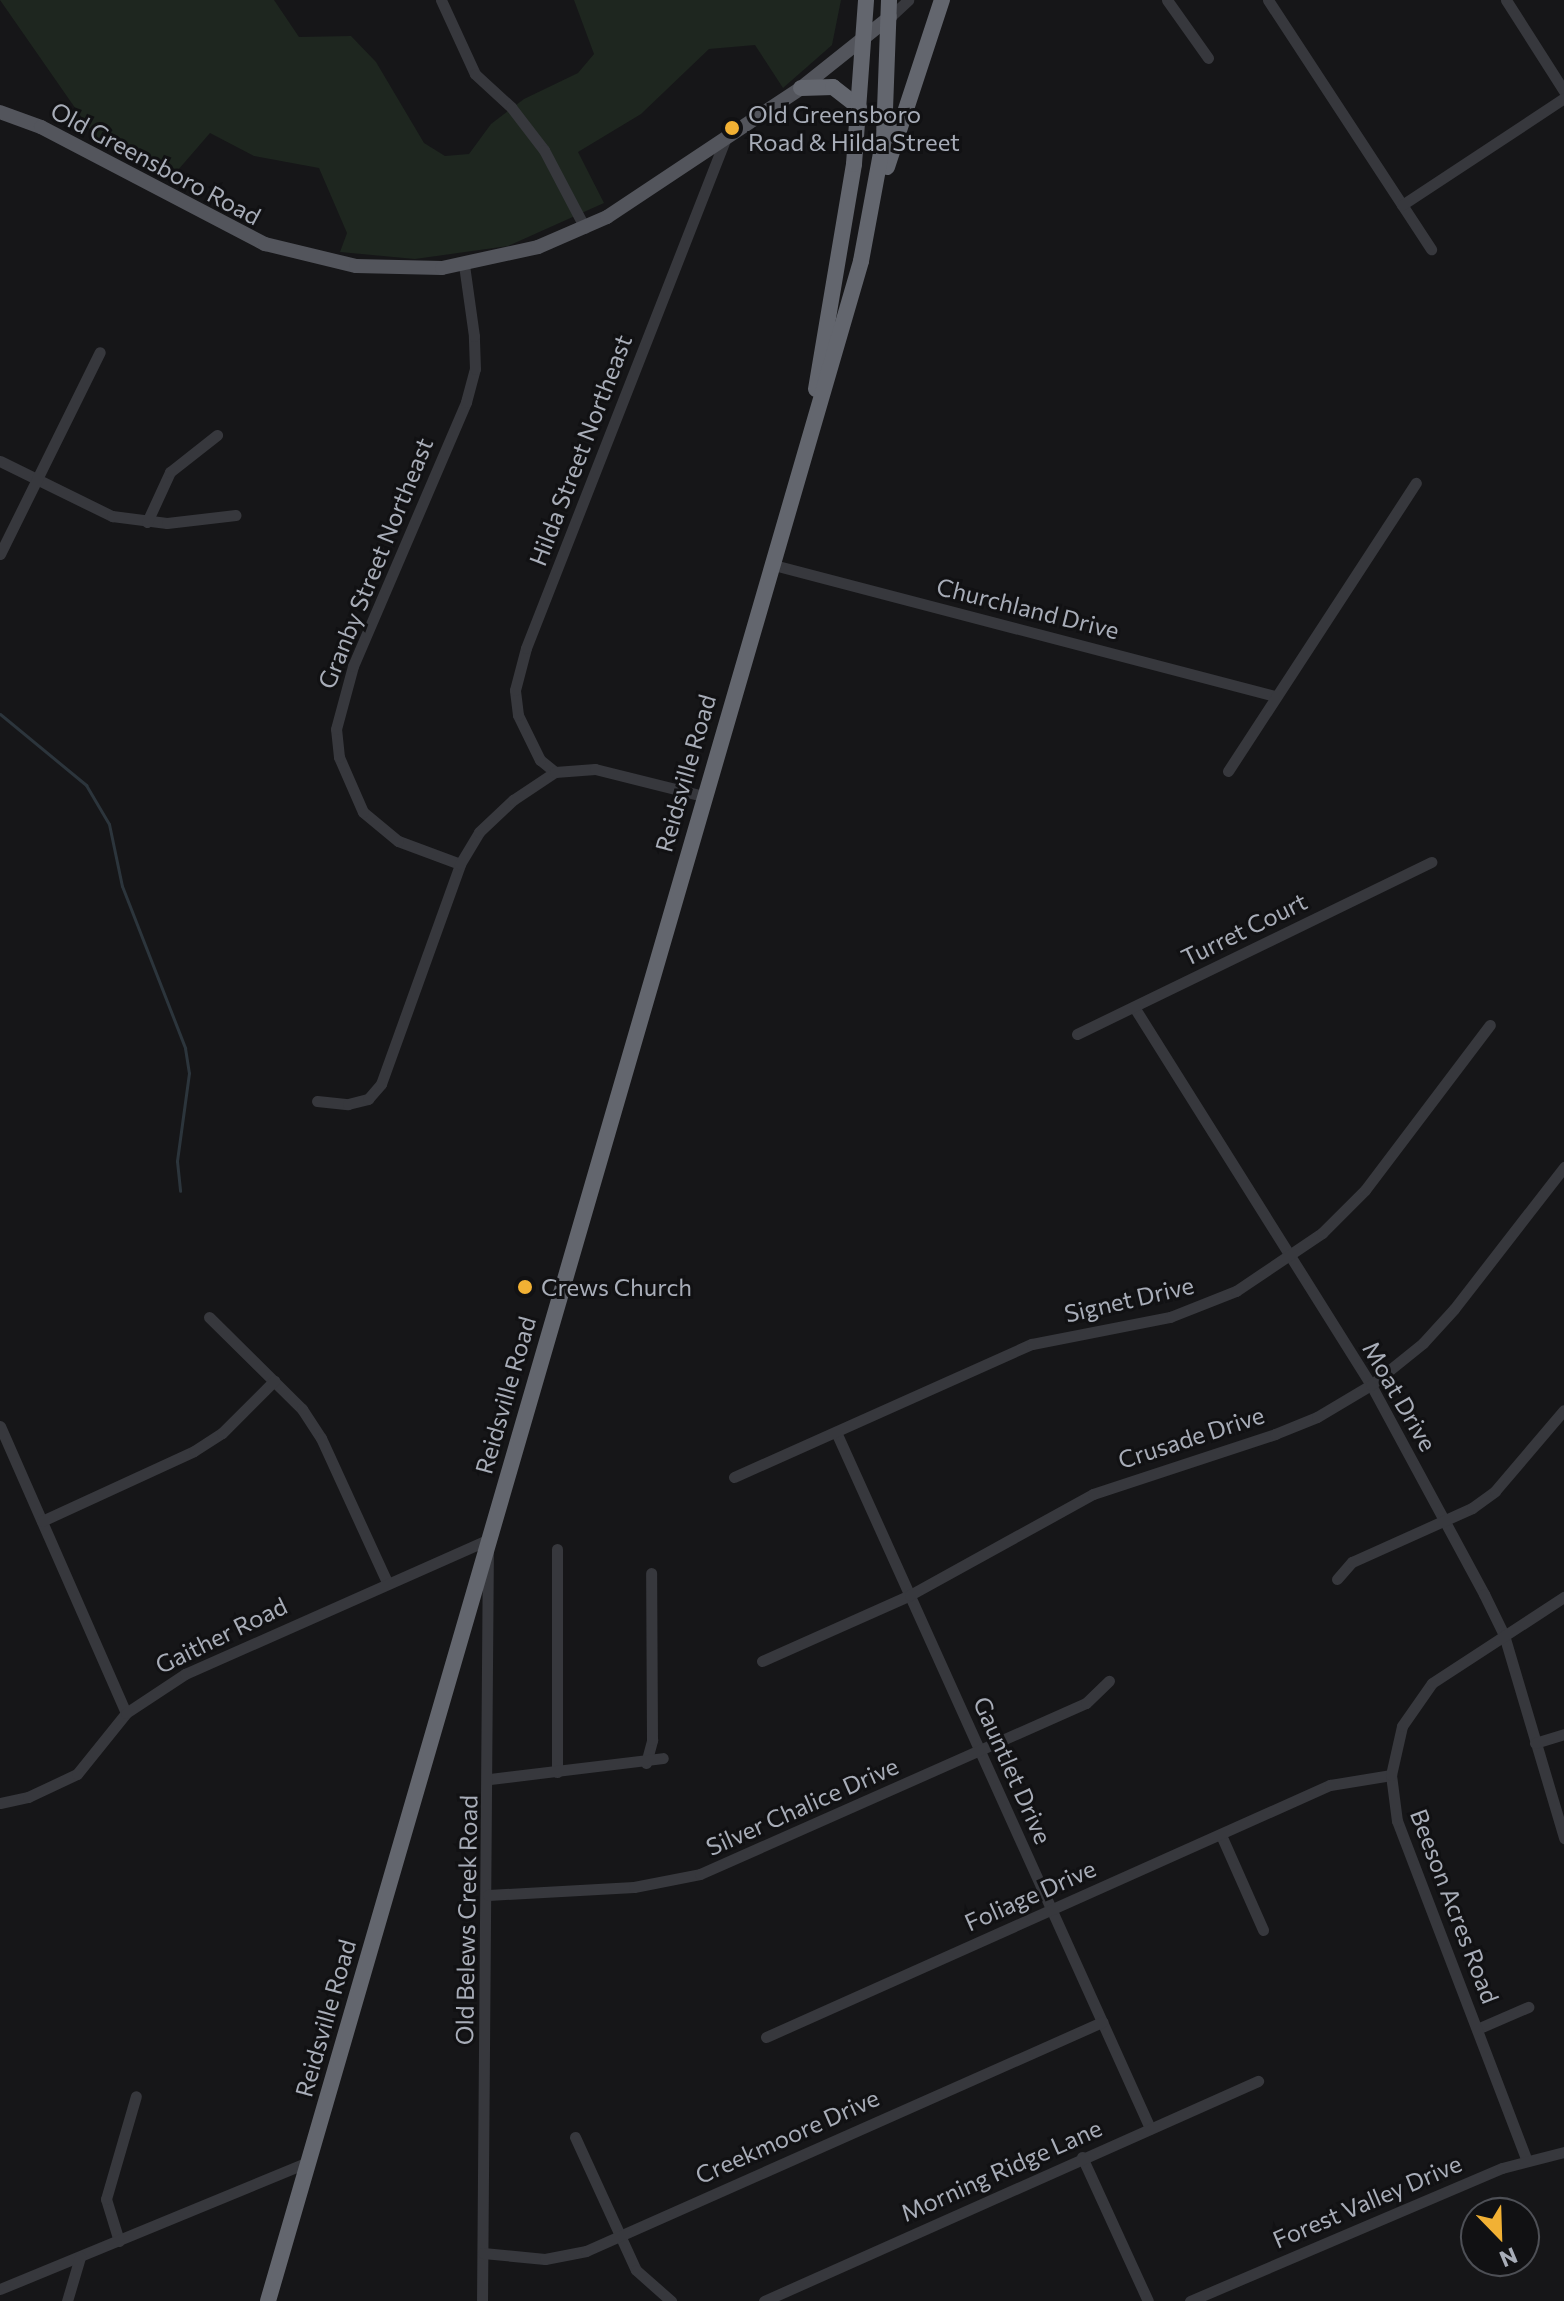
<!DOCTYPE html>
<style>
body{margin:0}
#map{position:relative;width:1564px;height:2301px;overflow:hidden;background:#161618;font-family:Commissioner,sans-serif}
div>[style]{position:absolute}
.green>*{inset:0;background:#1e261f}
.stream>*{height:3px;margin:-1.5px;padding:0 1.5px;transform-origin:1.5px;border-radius:1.5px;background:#2c353c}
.minor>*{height:11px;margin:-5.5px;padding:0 5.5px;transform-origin:5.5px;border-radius:5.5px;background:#37383d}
.major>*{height:14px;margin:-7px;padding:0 7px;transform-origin:7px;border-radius:7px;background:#53555c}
.highway>*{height:16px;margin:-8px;padding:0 8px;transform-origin:8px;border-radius:8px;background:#63666e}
.dots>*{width:22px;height:22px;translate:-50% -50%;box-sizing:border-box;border:4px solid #111113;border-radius:50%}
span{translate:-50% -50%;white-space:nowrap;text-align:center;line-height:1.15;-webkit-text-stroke:6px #111113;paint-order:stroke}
.poi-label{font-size:24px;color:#a8adb8}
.left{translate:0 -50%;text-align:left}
.street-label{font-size:24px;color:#a8adb8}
.north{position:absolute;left:1460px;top:2197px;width:80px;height:80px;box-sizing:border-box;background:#111113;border:2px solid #4d4f55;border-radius:50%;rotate:157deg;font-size:22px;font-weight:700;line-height:32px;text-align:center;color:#a8adb8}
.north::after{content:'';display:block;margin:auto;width:28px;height:36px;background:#f2b134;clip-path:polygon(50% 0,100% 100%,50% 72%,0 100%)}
</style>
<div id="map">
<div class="green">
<i style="clip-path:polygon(0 0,274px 0,299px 37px,351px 36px,376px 62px,424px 143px,445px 156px,469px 154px,491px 124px,524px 99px,578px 73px,594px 54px,574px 0,841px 0,832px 45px,783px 88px,755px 45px,709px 49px,641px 114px,578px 152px,604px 203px,508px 246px,415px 259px,340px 252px,347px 233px,319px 168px,254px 156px,210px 133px,178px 170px,96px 138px)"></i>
</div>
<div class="stream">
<i style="left:0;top:714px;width:112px;rotate:39.5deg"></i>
<i style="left:86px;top:785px;width:45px;rotate:59.5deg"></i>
<i style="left:109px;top:824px;width:63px;rotate:78.2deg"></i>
<i style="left:122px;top:886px;width:174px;rotate:68.7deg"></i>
<i style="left:185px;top:1048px;width:25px;rotate:81deg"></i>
<i style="left:189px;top:1073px;width:89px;rotate:97.8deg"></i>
<i style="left:177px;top:1161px;width:30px;rotate:84deg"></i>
</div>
<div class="minor">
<i style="left:441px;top:0;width:81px;rotate:65.3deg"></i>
<i style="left:475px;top:74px;width:49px;rotate:42.5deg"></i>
<i style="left:511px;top:107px;width:54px;rotate:52.5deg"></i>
<i style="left:544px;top:150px;width:88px;rotate:62.3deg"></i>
<i style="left:1167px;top:0;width:71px;rotate:54.7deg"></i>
<i style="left:1268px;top:0;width:298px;rotate:56.8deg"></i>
<i style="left:1506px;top:0;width:108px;rotate:57.5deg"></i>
<i style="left:890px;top:17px;width:25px;rotate:-43deg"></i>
<i style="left:1402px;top:205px;width:194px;rotate:-33.4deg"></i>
<i style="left:0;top:461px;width:125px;rotate:26.2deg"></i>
<i style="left:112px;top:516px;width:55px;rotate:7.3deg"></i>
<i style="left:167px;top:523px;width:69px;rotate:-6.6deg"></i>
<i style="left:147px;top:522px;width:55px;rotate:-65.3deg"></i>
<i style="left:170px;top:472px;width:60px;rotate:-38.2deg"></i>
<i style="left:0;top:554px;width:225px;rotate:-63.7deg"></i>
<i style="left:770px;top:564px;width:522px;rotate:14.65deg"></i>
<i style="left:1228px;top:771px;width:344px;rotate:-56.9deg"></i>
<i style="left:555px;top:772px;width:19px;rotate:-141deg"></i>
<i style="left:540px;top:760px;width:50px;rotate:-116.1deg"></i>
<i style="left:518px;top:715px;width:25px;rotate:-97deg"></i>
<i style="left:515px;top:690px;width:43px;rotate:-75.3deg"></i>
<i style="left:526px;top:648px;width:546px;rotate:-68.61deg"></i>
<i style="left:460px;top:864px;width:66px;rotate:-159.6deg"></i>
<i style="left:398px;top:841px;width:45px;rotate:-140.4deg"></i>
<i style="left:363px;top:812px;width:60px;rotate:-113.6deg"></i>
<i style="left:339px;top:757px;width:28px;rotate:-96deg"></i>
<i style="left:336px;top:729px;width:65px;rotate:-74.9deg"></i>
<i style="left:353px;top:666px;width:287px;rotate:-66.8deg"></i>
<i style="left:466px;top:402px;width:34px;rotate:-75deg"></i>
<i style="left:475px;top:369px;width:33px;rotate:-92deg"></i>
<i style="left:474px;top:336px;width:72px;rotate:-98deg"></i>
<i style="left:1134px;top:1007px;width:446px;rotate:57.9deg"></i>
<i style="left:1371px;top:1385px;width:238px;rotate:61.6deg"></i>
<i style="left:1484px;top:1594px;width:46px;rotate:64deg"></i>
<i style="left:1504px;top:1635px;width:212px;rotate:73.5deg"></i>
<i style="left:1077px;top:1034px;width:394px;rotate:-25.9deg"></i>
<i style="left:317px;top:1101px;width:31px;rotate:6deg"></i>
<i style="left:348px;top:1104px;width:21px;rotate:-14deg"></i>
<i style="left:368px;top:1099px;width:20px;rotate:-49deg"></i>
<i style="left:381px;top:1084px;width:234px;rotate:-70.2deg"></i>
<i style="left:460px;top:864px;width:37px;rotate:-59deg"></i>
<i style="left:479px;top:832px;width:47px;rotate:-43.3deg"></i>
<i style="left:513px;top:800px;width:50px;rotate:-33.7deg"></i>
<i style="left:555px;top:772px;width:40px;rotate:-4.3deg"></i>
<i style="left:595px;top:769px;width:111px;rotate:14deg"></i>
<i style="left:209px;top:1317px;width:131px;rotate:44.7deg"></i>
<i style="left:302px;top:1409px;width:35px;rotate:57deg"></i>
<i style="left:321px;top:1438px;width:158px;rotate:65.4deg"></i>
<i style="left:0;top:1426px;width:313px;rotate:66.3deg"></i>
<i style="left:836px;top:1432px;width:764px;rotate:65.72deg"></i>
<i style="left:734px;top:1477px;width:326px;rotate:-24.1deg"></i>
<i style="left:1032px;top:1344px;width:141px;rotate:-11.1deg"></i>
<i style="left:1170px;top:1317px;width:71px;rotate:-21.5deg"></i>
<i style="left:1236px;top:1291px;width:104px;rotate:-34deg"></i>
<i style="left:1322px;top:1233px;width:61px;rotate:-45deg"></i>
<i style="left:1365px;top:1190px;width:207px;rotate:-52.9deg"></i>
<i style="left:42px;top:1521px;width:167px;rotate:-24.7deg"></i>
<i style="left:194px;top:1451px;width:33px;rotate:-33deg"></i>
<i style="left:222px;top:1433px;width:74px;rotate:-45deg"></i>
<i style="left:557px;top:1549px;width:223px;rotate:90deg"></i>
<i style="left:1337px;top:1579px;width:23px;rotate:-49deg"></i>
<i style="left:1352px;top:1562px;width:132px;rotate:-24.2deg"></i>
<i style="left:1472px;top:1508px;width:29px;rotate:-36deg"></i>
<i style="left:1495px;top:1491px;width:106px;rotate:-49.6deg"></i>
<i style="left:762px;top:1661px;width:162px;rotate:-24deg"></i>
<i style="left:910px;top:1595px;width:209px;rotate:-28.9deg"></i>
<i style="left:1093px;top:1494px;width:192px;rotate:-18.2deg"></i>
<i style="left:1275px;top:1434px;width:45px;rotate:-22deg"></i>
<i style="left:1317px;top:1417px;width:63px;rotate:-30.7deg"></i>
<i style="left:1371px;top:1385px;width:67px;rotate:-38.9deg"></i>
<i style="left:1423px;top:1343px;width:46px;rotate:-47.6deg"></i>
<i style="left:1454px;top:1309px;width:180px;rotate:-52.2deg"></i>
<i style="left:1535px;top:1743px;width:30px;rotate:-17deg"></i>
<i style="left:646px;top:1763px;width:24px;rotate:-75deg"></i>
<i style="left:652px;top:1740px;width:167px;rotate:-90.3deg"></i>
<i style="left:490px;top:1779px;width:174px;rotate:-6.9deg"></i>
<i style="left:0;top:1803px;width:29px;rotate:-12deg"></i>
<i style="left:28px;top:1797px;width:54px;rotate:-25.1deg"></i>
<i style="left:77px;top:1774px;width:78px;rotate:-51.2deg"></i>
<i style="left:126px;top:1713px;width:71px;rotate:-33.5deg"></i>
<i style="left:185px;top:1674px;width:331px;rotate:-23.9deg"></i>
<i style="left:488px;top:1540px;width:761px;rotate:90.45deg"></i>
<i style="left:1221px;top:1835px;width:104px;rotate:66.1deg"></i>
<i style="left:488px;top:1895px;width:146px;rotate:-3.1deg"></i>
<i style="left:634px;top:1887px;width:67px;rotate:-11.1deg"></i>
<i style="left:700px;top:1874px;width:422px;rotate:-23.9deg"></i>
<i style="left:1086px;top:1703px;width:32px;rotate:-44deg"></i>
<i style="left:1477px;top:2029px;width:56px;rotate:-23.3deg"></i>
<i style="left:766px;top:2037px;width:618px;rotate:-24.08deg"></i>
<i style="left:1330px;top:1785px;width:62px;rotate:-9.3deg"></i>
<i style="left:575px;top:2137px;width:146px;rotate:65.4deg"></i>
<i style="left:636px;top:2270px;width:47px;rotate:41.5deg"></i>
<i style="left:1082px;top:2157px;width:158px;rotate:65.4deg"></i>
<i style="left:1527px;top:2161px;width:364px;rotate:-110.9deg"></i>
<i style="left:1397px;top:1821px;width:46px;rotate:-97.4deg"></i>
<i style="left:1391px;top:1775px;width:50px;rotate:-77.3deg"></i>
<i style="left:1402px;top:1726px;width:52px;rotate:-55.1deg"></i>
<i style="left:1432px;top:1683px;width:158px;rotate:-33.1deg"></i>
<i style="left:119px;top:2241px;width:44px;rotate:-107.2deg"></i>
<i style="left:106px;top:2199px;width:107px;rotate:-73.8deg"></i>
<i style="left:483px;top:2253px;width:62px;rotate:5.5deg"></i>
<i style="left:545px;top:2259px;width:42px;rotate:-11deg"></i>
<i style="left:586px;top:2251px;width:565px;rotate:-23.93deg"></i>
<i style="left:0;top:2289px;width:333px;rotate:-22.4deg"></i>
<i style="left:67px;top:2301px;width:46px;rotate:-73.5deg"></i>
<i style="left:764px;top:2301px;width:541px;rotate:-24.01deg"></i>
<i style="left:1190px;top:2301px;width:339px;rotate:-23.1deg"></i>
<i style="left:1502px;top:2168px;width:64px;rotate:-14.5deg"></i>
</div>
<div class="major">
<i style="left:0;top:112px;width:44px;rotate:20.1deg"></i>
<i style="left:41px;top:127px;width:253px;rotate:27.6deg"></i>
<i style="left:265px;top:244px;width:94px;rotate:13.6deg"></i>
<i style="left:356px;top:266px;width:86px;rotate:1.3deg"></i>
<i style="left:442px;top:268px;width:98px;rotate:-12.3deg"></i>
<i style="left:538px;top:247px;width:75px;rotate:-23.5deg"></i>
<i style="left:607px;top:217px;width:233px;rotate:-33.6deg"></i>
<i style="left:801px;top:88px;width:114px;rotate:-38.6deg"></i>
</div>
<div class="highway">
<i style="left:801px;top:88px;width:32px;rotate:-2deg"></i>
<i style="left:833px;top:87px;width:33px;rotate:38deg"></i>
<i style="left:887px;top:167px;width:176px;rotate:-71.8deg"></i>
<i style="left:816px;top:389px;width:228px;rotate:-80.4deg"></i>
<i style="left:854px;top:164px;width:164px;rotate:-85.8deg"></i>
<i style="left:268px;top:2301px;width:2124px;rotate:-73.79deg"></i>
<i style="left:861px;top:261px;width:126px;rotate:-79.5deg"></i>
<i style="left:884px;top:137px;width:137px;rotate:-87.9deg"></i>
</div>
<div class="dots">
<i style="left:732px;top:128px;background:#f2b134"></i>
<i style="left:525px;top:1287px;background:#f2b134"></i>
</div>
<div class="poi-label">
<span class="left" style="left:748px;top:128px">Old Greensboro<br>Road &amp; Hilda Street</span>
<span class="left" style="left:541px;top:1287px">Crews Church</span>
</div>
<div class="street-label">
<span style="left:156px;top:163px;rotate:28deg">Old Greensboro Road</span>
<span style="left:580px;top:450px;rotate:-69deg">Hilda Street Northeast</span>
<span style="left:375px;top:563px;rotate:-68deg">Granby Street Northeast</span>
<span style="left:1028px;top:608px;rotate:14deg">Churchland Drive</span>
<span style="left:685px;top:773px;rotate:-74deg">Reidsville Road</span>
<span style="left:1244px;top:929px;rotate:-26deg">Turret Court</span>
<span style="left:1129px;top:1299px;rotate:-13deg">Signet Drive</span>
<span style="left:505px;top:1395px;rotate:-74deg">Reidsville Road</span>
<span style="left:1400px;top:1396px;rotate:60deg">Moat Drive</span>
<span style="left:1191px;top:1437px;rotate:-18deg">Crusade Drive</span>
<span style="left:221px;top:1635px;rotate:-26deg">Gaither Road</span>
<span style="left:1013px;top:1770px;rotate:66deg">Gauntlet Drive</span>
<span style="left:802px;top:1806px;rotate:-24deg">Silver Chalice Drive</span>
<span style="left:1030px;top:1895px;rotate:-24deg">Foliage Drive</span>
<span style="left:1455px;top:1906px;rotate:69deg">Beeson Acres Road</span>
<span style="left:466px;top:1920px;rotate:-89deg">Old Belews Creek Road</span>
<span style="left:325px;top:2018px;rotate:-74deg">Reidsville Road</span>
<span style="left:787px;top:2136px;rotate:-24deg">Creekmoore Drive</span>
<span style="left:1001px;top:2170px;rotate:-24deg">Morning Ridge Lane</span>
<span style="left:1367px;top:2201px;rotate:-23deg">Forest Valley Drive</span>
</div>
<div class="north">N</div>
</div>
